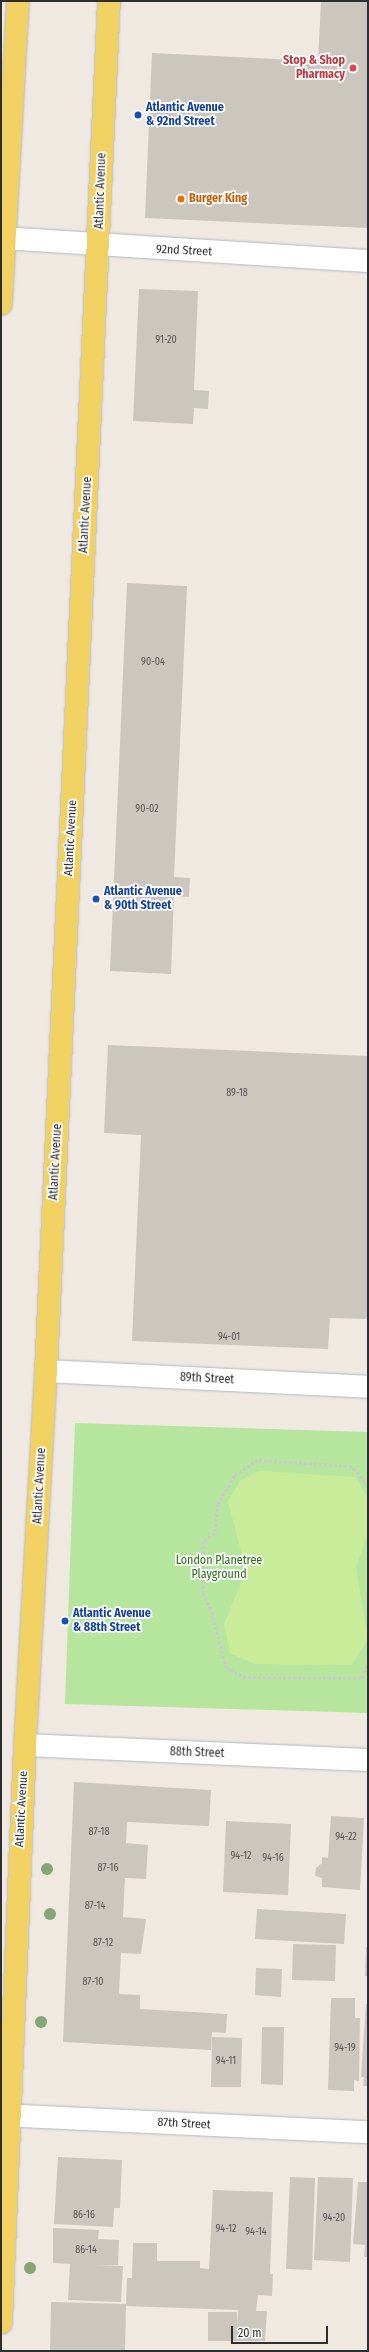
<!DOCTYPE html>
<style>
body{margin:0}
#map{position:relative;width:369px;height:2352px;overflow:hidden;background:#efe9e1;font-family:"Fira Sans Condensed",sans-serif}
div>[style]{position:absolute}
.green>*{inset:0;background:#b6e59e}
.pitch>*{inset:0;background:#c9ec9a}
.building>*{inset:0;background:#cbc7bf}
.path>*{height:2.5px;margin-top:-1.25px;transform-origin:0;background:repeating-linear-gradient(90deg,#c9c9c9 0 3px,transparent 0 5px)}
.roads{filter:drop-shadow(0 0 1px #b4b7c1) drop-shadow(0 0 1px #b4b7c1)}
.street>*{height:22px;margin:-11px;padding:0 11px;transform-origin:11px;border-radius:11px;background:#fff}
.primary>*{height:22px;margin:-11px;padding:0 11px;transform-origin:11px;border-radius:11px;background:#f2d163}
.trees>*{width:12px;height:12px;margin:-6px;border-radius:50%;background:#84a574}
.dots>*{width:11px;height:11px;translate:-50% -50%;box-sizing:border-box;border:2px solid #fff;border-radius:50%}
span{translate:-50% -50%;white-space:nowrap;text-align:center;line-height:1.15;-webkit-text-stroke:3.5px #fff;paint-order:stroke}
.number-label{font-size:10px;color:#555452}
.number-label span{-webkit-text-stroke-width:0}
.health-label{font-size:12px;color:#be3a42;font-weight:700}
.right{translate:-100% -50%;text-align:right}
.transit-label{font-size:12px;color:#164399;font-weight:700}
.left{translate:0 -50%;text-align:left}
.street-label{font-size:12px;color:#2e2e2e}
.food-label{font-size:12px;color:#c56008;font-weight:700}
.park-label{font-size:12px;color:#2c6e1b}
.frame{position:absolute;inset:0;border:2px solid #2e2e2e;pointer-events:none}
.scale{position:absolute;left:231px;top:2326px;width:97px;height:18px;box-sizing:border-box;border:2px solid #2e2e2e;border-top:0;padding-left:5px;font-size:12px;line-height:14px;white-space:nowrap;color:#2e2e2e;-webkit-text-stroke:3px #fff;paint-order:stroke}
</style>
<div id="map">
<div class="green">
<i style="clip-path:polygon(75px 1423px,368px 1432px,368px 1713px,65px 1704px)"></i>
</div>
<div class="pitch">
<i style="clip-path:polygon(259px 1471px,356px 1477px,368px 1499px,368px 1532px,356px 1568px,368px 1640px,351px 1665px,255px 1664px,230px 1653px,224px 1624px,246px 1571px,228px 1501px,241px 1480px)"></i>
</div>
<div class="building">
<i style="clip-path:polygon(321px 1px,368px 1px,368px 228px,145px 218px,152px 53px,318px 61px)"></i>
<i style="clip-path:polygon(139px 289px,198px 291px,194px 390px,209px 391px,208px 409px,194px 408px,193px 424px,133px 421px)"></i>
<i style="clip-path:polygon(127px 583px,187px 586px,174px 877px,190px 878px,189px 897px,174px 896px,171px 974px,110px 971px)"></i>
<i style="clip-path:polygon(108px 1045px,368px 1056px,368px 1319px,330px 1318px,328px 1349px,132px 1341px,141px 1135px,104px 1133px)"></i>
<i style="clip-path:polygon(74px 1782px,211px 1790px,209px 1826px,127px 1822px,126px 1843px,148px 1845px,146px 1879px,125px 1878px,123px 1917px,146px 1919px,141px 1954px,121px 1953px,119px 1994px,140px 1995px,140px 2009px,227px 2014px,226px 2033px,212px 2032px,211px 2050px,63px 2042px)"></i>
<i style="clip-path:polygon(331px 1816px,364px 1818px,360px 1890px,322px 1887px,322px 1878px,315px 1876px,316px 1868px,322px 1863px,322px 1857px,328px 1858px)"></i>
<i style="clip-path:polygon(226px 1821px,291px 1824px,288px 1895px,223px 1892px)"></i>
<i style="clip-path:polygon(257px 1909px,346px 1914px,344px 1944px,255px 1939px)"></i>
<i style="clip-path:polygon(293px 1944px,336px 1945px,335px 1981px,292px 1980px)"></i>
<i style="clip-path:polygon(366px 1947px,368px 1947px,368px 1976px,365px 1976px)"></i>
<i style="clip-path:polygon(256px 1968px,282px 1969px,281px 1997px,255px 1995px)"></i>
<i style="clip-path:polygon(331px 1998px,355px 1998px,355px 2018px,360px 2018px,359px 2081px,354px 2080px,354px 2091px,328px 2090px)"></i>
<i style="clip-path:polygon(366px 2004px,368px 2004px,368px 2086px,363px 2086px,364px 2077px,361px 2077px)"></i>
<i style="clip-path:polygon(262px 2027px,284px 2027px,283px 2085px,261px 2084px)"></i>
<i style="clip-path:polygon(212px 2037px,242px 2038px,241px 2087px,211px 2087px)"></i>
<i style="clip-path:polygon(58px 2157px,122px 2160px,120px 2208px,114px 2208px,113px 2227px,54px 2224px)"></i>
<i style="clip-path:polygon(290px 2177px,315px 2178px,312px 2270px,286px 2269px)"></i>
<i style="clip-path:polygon(318px 2177px,353px 2178px,350px 2262px,314px 2260px)"></i>
<i style="clip-path:polygon(358px 2182px,368px 2182px,368px 2257px,364px 2257px,365px 2245px,353px 2244px)"></i>
<i style="clip-path:polygon(213px 2190px,273px 2192px,270px 2274px,273px 2274px,272px 2296px,258px 2295px,256px 2311px,267px 2311px,265px 2341px,208px 2341px,208px 2312px,237px 2312px,237px 2333px,238px 2310px,126px 2306px,125px 2351px,50px 2351px,51px 2302px,126px 2304px,127px 2278px,132px 2278px,133px 2243px,157px 2243px,157px 2261px,200px 2261px,200px 2268px,209px 2269px)"></i>
<i style="clip-path:polygon(53px 2228px,99px 2230px,98px 2239px,119px 2240px,118px 2265px,97px 2265px,123px 2266px,121px 2302px,68px 2300px,70px 2264px,53px 2263px)"></i>
</div>
<div class="path">
<i style="left:368px;top:1486px;width:25px;rotate:-130deg"></i>
<i style="left:352px;top:1467px;width:94px;rotate:-175.7deg"></i>
<i style="left:258px;top:1460px;width:28px;rotate:145deg"></i>
<i style="left:235px;top:1476px;width:33px;rotate:121deg"></i>
<i style="left:218px;top:1504px;width:30px;rotate:96deg"></i>
<i style="left:215px;top:1534px;width:13px;rotate:148deg"></i>
<i style="left:204px;top:1541px;width:52px;rotate:91.1deg"></i>
<i style="left:203px;top:1593px;width:21px;rotate:65deg"></i>
<i style="left:212px;top:1612px;width:57px;rotate:75.7deg"></i>
<i style="left:226px;top:1667px;width:20px;rotate:30deg"></i>
<i style="left:243px;top:1677px;width:119px;rotate:0.5deg"></i>
<i style="left:362px;top:1678px;width:17px;rotate:-69deg"></i>
</div>
<div class="roads">
<div class="street">
<i style="left:1px;top:238px;width:368px;rotate:3.6deg"></i>
<i style="left:46px;top:1371px;width:322px;rotate:2.8deg"></i>
<i style="left:25px;top:1745px;width:343px;rotate:2.5deg"></i>
<i style="left:1px;top:2115px;width:367px;rotate:2.7deg"></i>
</div>
<div class="primary">
<i style="left:1px;top:304px;width:303px;rotate:-86.8deg"></i>
<i style="left:1px;top:2323px;width:578px;rotate:-87.62deg"></i>
<i style="left:25px;top:1745px;width:375px;rotate:-86.8deg"></i>
<i style="left:46px;top:1371px;width:1371px;rotate:-87.37deg"></i>
</div>
</div>
<div class="trees">
<i style="left:47px;top:1869px"></i>
<i style="left:50px;top:1914px"></i>
<i style="left:41px;top:2022px"></i>
<i style="left:30px;top:2268px"></i>
</div>
<div class="dots">
<i style="left:353px;top:68px;background:#e0444e"></i>
<i style="left:138px;top:115px;background:#1a4fb4"></i>
<i style="left:181px;top:199px;background:#e8710a"></i>
<i style="left:96px;top:899px;background:#1a4fb4"></i>
<i style="left:65px;top:1621px;background:#1a4fb4"></i>
</div>
<div class="number-label">
<span style="left:166px;top:341px">91-20</span>
<span style="left:153px;top:663px">90-04</span>
<span style="left:147px;top:810px">90-02</span>
<span style="left:237px;top:1094px">89-18</span>
<span style="left:229px;top:1338px">94-01</span>
<span style="left:99px;top:1833px">87-18</span>
<span style="left:346px;top:1838px">94-22</span>
<span style="left:241px;top:1857px">94-12</span>
<span style="left:273px;top:1859px">94-16</span>
<span style="left:108px;top:1869px">87-16</span>
<span style="left:95px;top:1907px">87-14</span>
<span style="left:103px;top:1944px">87-12</span>
<span style="left:93px;top:1983px">87-10</span>
<span style="left:345px;top:2049px">94-19</span>
<span style="left:226px;top:2062px">94-11</span>
<span style="left:84px;top:2216px">86-16</span>
<span style="left:334px;top:2219px">94-20</span>
<span style="left:226px;top:2230px">94-12</span>
<span style="left:256px;top:2233px">94-14</span>
<span style="left:86px;top:2251px">86-14</span>
</div>
<div class="health-label">
<span class="right" style="left:345px;top:68px">Stop &amp; Shop<br>Pharmacy</span>
</div>
<div class="transit-label">
<span class="left" style="left:146px;top:115px">Atlantic Avenue<br>&amp; 92nd Street</span>
<span class="left" style="left:104px;top:899px">Atlantic Avenue<br>&amp; 90th Street</span>
<span class="left" style="left:73px;top:1621px">Atlantic Avenue<br>&amp; 88th Street</span>
</div>
<div class="street-label">
<span style="left:101px;top:191px;rotate:-88deg">Atlantic Avenue</span>
<span style="left:184px;top:251px;rotate:3deg">92nd Street</span>
<span style="left:86px;top:515px;rotate:-87deg">Atlantic Avenue</span>
<span style="left:71px;top:838px;rotate:-87deg">Atlantic Avenue</span>
<span style="left:56px;top:1162px;rotate:-87deg">Atlantic Avenue</span>
<span style="left:207px;top:1379px;rotate:3deg">89th Street</span>
<span style="left:40px;top:1486px;rotate:-87deg">Atlantic Avenue</span>
<span style="left:197px;top:1753px;rotate:2deg">88th Street</span>
<span style="left:22px;top:1809px;rotate:-87deg">Atlantic Avenue</span>
<span style="left:184px;top:2124px;rotate:3deg">87th Street</span>
</div>
<div class="food-label">
<span class="left" style="left:189px;top:199px">Burger King</span>
</div>
<div class="park-label">
<span style="left:219px;top:1568px">London Planetree<br>Playground</span>
</div>
<div class="frame"></div>
<div class="scale">20 m</div>
</div>
